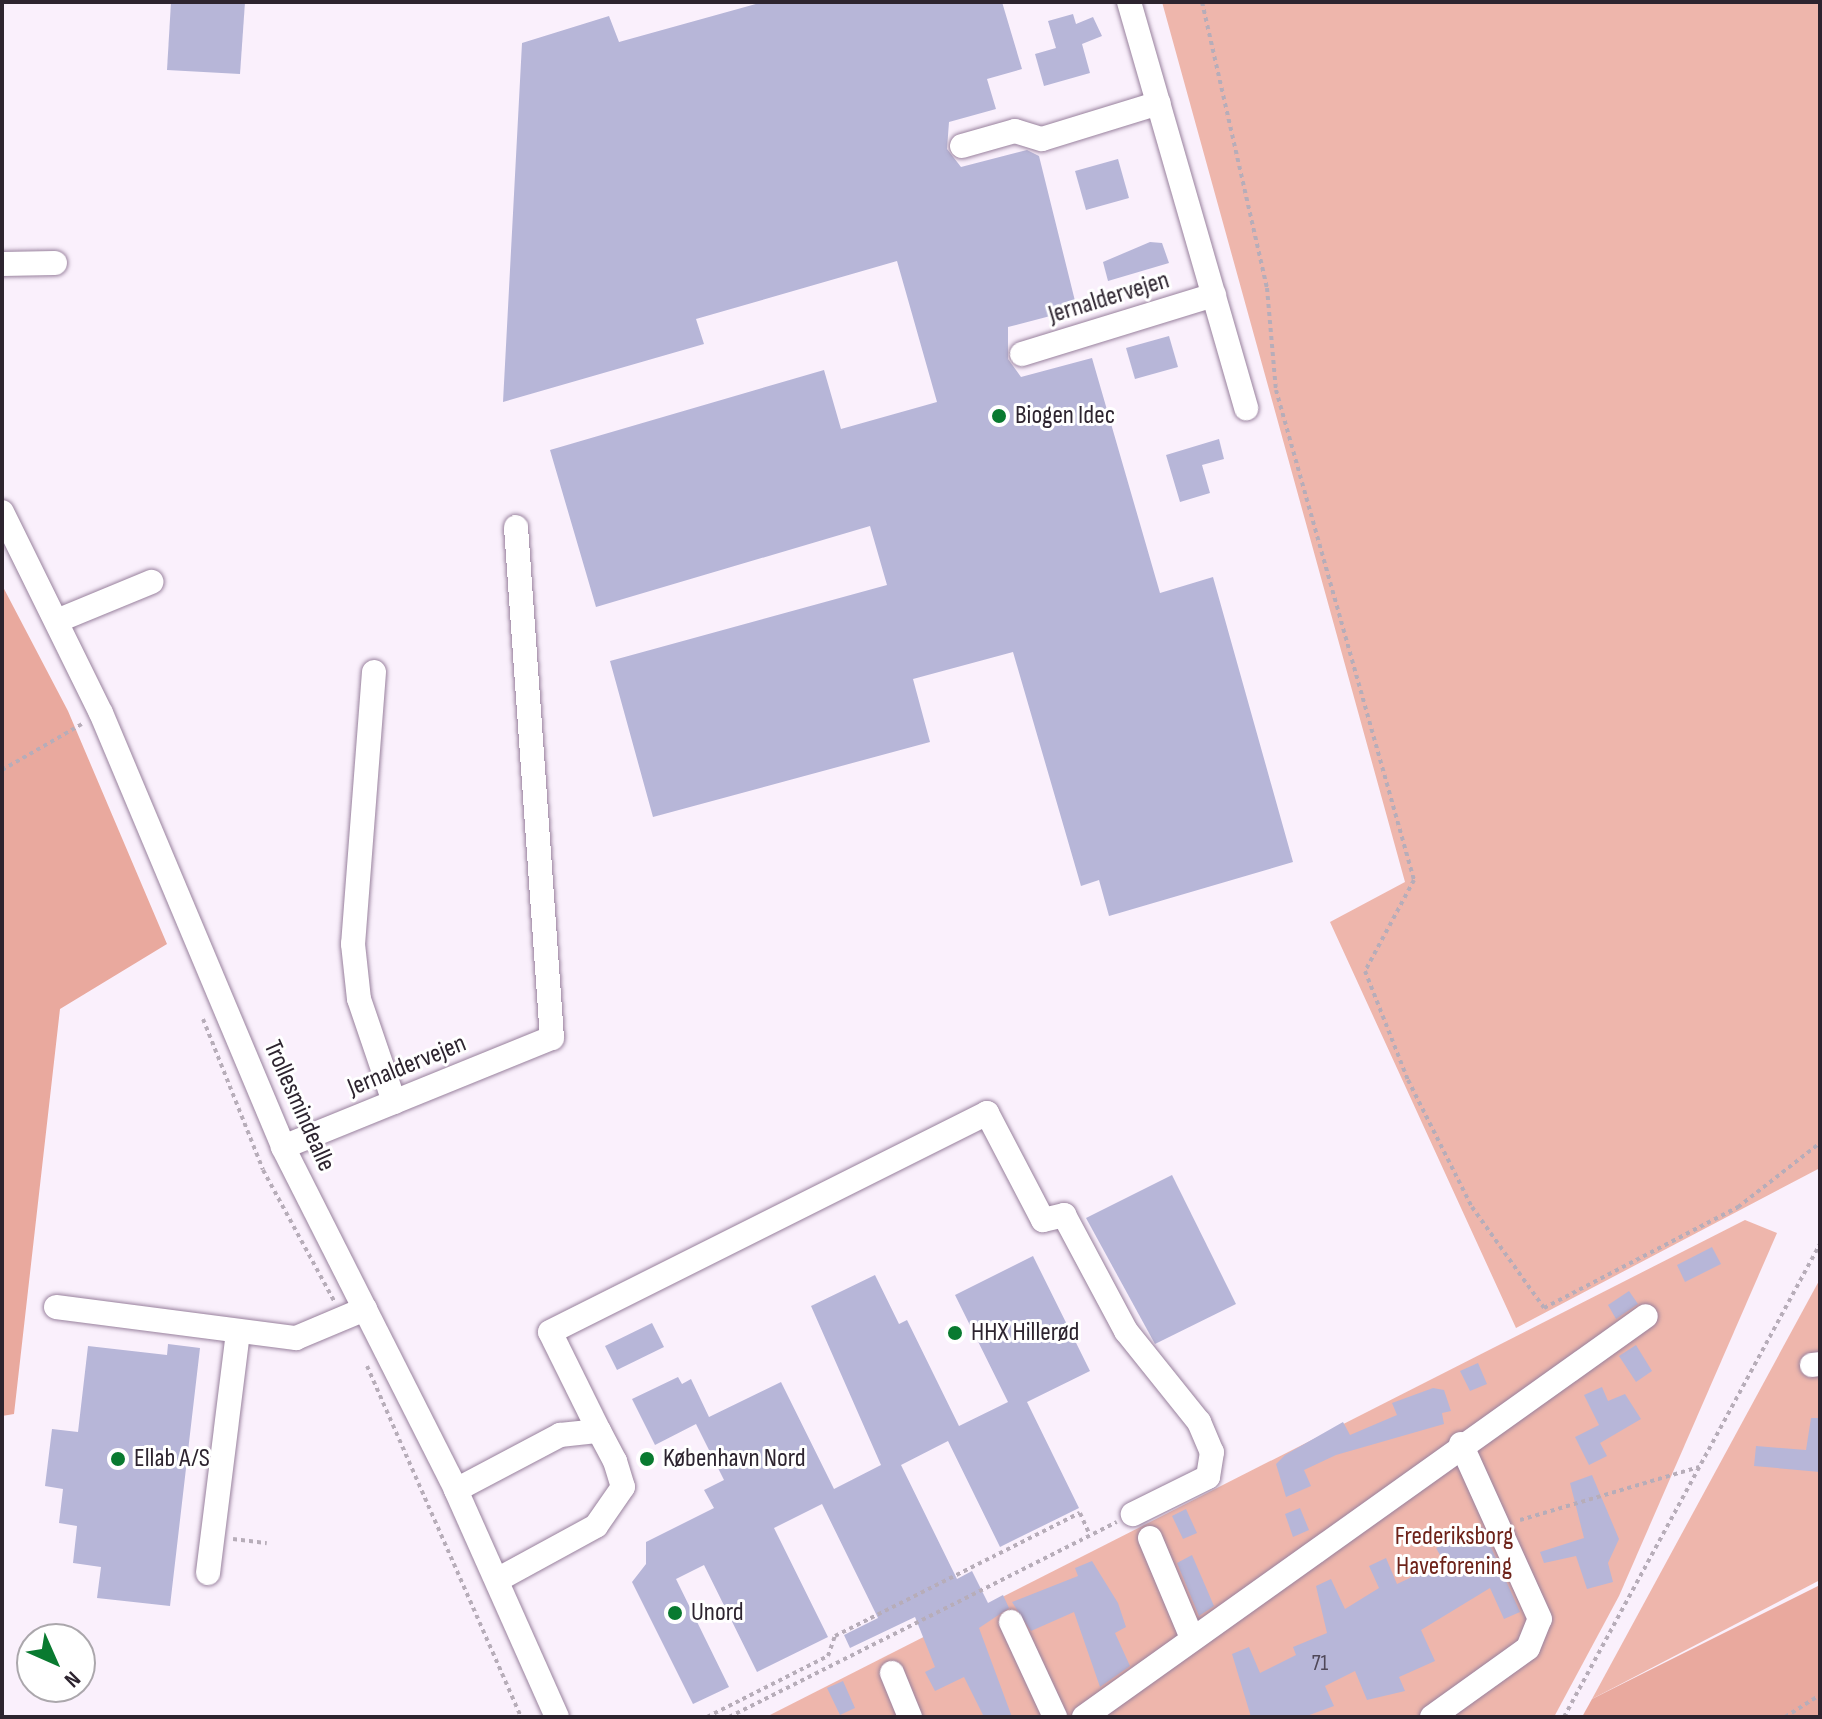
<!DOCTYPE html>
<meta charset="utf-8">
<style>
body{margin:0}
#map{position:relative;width:1822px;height:1719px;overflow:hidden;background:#faf0fc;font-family:"Sofia Sans Condensed",sans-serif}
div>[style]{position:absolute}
.green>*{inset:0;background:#eeb6ac}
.forest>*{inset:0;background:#e9a99e}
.building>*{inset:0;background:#b7b6d8}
.path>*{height:4px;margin-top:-2px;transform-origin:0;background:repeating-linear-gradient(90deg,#b7adb9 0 4px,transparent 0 8px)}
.roads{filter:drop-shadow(0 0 2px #98819d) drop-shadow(0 0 2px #98819d)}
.minor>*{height:24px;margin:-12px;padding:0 12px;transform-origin:12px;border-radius:12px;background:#fff}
.dots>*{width:22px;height:22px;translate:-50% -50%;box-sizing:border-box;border:4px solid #fff;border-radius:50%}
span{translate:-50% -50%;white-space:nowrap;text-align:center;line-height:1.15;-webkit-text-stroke:6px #fff;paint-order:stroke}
.number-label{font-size:22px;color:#504859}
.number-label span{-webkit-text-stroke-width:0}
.street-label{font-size:26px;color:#2d242f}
.poi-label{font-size:26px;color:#2d242f}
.left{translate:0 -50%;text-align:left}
.park-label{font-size:26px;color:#6e231a}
.frame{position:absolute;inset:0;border:4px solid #2d242f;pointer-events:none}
.north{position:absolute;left:16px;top:1623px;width:80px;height:80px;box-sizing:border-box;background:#fff;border:2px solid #aba7ac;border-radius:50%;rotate:135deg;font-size:22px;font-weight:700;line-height:32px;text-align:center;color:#2d242f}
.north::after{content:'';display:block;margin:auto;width:28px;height:36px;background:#097a30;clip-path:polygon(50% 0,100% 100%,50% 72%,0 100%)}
</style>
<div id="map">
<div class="green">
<i style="clip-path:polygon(1162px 2px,1820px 2px,1820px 1168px,1516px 1328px,1330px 922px,1405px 882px)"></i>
<i style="clip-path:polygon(1745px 1220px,1777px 1233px,1619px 1596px,1554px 1717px,766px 1717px)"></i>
<i style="clip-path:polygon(1820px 1279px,1820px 1580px,1592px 1699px)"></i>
</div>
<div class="forest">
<i style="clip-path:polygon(2px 585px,68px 711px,167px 944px,60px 1009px,14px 1414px,2px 1416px)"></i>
<i style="clip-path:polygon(1820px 1585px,1820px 1717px,1582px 1717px,1592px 1699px)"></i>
</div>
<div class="building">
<i style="clip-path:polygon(171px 2px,245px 2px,240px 74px,167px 70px)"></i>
<i style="clip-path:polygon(763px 2px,1002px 2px,1022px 69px,987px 79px,996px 109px,949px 122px,947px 149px,961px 167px,1027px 150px,1039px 156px,1077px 309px,1008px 327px,1008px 359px,1021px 377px,1092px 358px,1160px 593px,1213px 577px,1293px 862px,1109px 916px,1099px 880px,1081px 886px,1013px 652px,913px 679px,930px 742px,653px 817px,610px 661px,887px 585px,870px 526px,596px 607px,550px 450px,824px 370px,841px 429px,937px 402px,897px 261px,696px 319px,704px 344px,503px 402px,522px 43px,609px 16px,619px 42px)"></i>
<i style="clip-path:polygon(1073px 14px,1076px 24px,1093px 17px,1102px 36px,1082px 44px,1090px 73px,1044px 86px,1035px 54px,1056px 48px,1048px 21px)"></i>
<i style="clip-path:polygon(1118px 159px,1129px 198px,1086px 210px,1075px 171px)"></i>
<i style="clip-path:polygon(1150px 242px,1162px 243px,1169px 263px,1108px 281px,1103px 262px)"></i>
<i style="clip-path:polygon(1169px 336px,1178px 367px,1135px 379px,1126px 348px)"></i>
<i style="clip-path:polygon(1219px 439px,1224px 459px,1202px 465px,1210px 493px,1180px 502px,1166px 455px)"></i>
<i style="clip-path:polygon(1172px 1175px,1236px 1304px,1155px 1344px,1086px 1218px)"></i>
<i style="clip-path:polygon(1712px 1247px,1721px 1264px,1685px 1282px,1677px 1265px)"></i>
<i style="clip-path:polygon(1033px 1256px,1090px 1371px,1027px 1402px,1079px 1508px,1000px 1547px,948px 1441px,901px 1465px,957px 1579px,972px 1571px,988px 1603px,1003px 1595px,1009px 1608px,979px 1628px,1012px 1717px,984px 1717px,964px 1677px,935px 1691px,925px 1672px,935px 1667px,915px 1617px,850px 1648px,844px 1635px,878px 1618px,822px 1504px,774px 1528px,828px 1637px,757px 1672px,704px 1565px,676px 1579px,729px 1687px,693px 1704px,632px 1582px,646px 1564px,646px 1542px,714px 1508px,704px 1490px,724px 1480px,696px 1424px,655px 1445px,632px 1399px,678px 1377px,682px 1384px,691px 1379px,709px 1417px,781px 1382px,834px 1489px,881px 1465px,811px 1306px,875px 1275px,899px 1324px,907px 1320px,959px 1426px,1008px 1402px,955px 1295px)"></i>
<i style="clip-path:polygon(1629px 1291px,1638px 1304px,1616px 1319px,1608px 1305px)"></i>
<i style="clip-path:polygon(652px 1323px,664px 1347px,617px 1370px,605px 1346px)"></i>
<i style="clip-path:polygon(168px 1344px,200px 1348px,170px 1606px,97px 1598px,101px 1567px,73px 1563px,77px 1526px,59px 1523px,63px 1489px,45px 1486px,52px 1429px,78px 1432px,88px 1346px,167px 1355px)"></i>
<i style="clip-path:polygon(1636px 1345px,1652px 1371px,1636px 1382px,1619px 1356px)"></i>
<i style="clip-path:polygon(1478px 1363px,1487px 1384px,1470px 1391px,1460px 1371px)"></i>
<i style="clip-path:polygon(1602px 1387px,1608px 1401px,1625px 1394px,1641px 1419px,1600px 1443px,1607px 1456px,1589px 1465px,1575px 1437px,1599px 1425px,1584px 1395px)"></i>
<i style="clip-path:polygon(1433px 1388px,1444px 1390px,1451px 1411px,1442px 1413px,1444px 1424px,1336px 1455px,1304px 1470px,1311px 1486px,1286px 1497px,1276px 1464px,1285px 1455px,1343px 1422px,1350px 1435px,1397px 1415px,1392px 1403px)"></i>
<i style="clip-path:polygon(1811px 1418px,1820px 1418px,1820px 1472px,1754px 1466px,1756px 1446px,1806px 1450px)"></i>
<i style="clip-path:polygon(1592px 1475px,1619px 1539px,1608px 1563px,1613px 1582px,1587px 1589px,1576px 1556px,1544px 1563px,1540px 1552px,1584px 1538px,1570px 1483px)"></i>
<i style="clip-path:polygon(1300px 1508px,1309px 1530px,1293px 1537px,1285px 1514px)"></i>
<i style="clip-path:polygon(1186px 1509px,1197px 1533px,1183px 1539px,1172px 1516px)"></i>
<i style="clip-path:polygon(1482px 1527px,1520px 1612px,1504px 1619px,1490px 1588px,1421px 1630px,1435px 1661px,1399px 1677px,1405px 1691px,1367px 1700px,1355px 1671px,1325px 1686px,1334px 1706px,1304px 1717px,1251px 1717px,1232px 1654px,1249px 1647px,1260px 1673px,1296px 1655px,1293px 1647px,1327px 1633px,1316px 1586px,1331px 1579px,1345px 1609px,1379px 1588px,1369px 1566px,1386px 1558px,1397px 1584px,1444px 1562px,1436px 1548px)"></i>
<i style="clip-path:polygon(1192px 1555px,1214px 1606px,1199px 1616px,1177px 1563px)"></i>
<i style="clip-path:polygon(1092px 1561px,1118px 1603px,1126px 1627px,1115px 1633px,1130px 1666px,1100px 1687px,1074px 1612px,1031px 1631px,1012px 1602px,1078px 1576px,1075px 1568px)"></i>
<i style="clip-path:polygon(843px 1681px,855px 1708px,840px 1715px,827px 1688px)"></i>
</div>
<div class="path">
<i style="left:1202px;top:2px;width:293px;rotate:77.2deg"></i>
<i style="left:1267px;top:288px;width:102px;rotate:85deg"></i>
<i style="left:1276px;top:390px;width:509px;rotate:74.27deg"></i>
<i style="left:1414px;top:880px;width:103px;rotate:118.3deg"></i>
<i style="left:1365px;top:971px;width:117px;rotate:68.5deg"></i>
<i style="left:1408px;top:1080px;width:142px;rotate:63.3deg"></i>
<i style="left:1472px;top:1207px;width:124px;rotate:54.5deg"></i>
<i style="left:1544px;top:1308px;width:219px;rotate:-27.5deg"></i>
<i style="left:1738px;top:1207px;width:104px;rotate:-38deg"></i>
<i style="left:2px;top:770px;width:92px;rotate:-29.9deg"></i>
<i style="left:203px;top:1019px;width:162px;rotate:68.3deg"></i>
<i style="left:263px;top:1170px;width:149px;rotate:61.5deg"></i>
<i style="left:367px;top:1366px;width:383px;rotate:66.3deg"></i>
<i style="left:1520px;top:1520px;width:187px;rotate:-16.5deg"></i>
<i style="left:233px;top:1539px;width:34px;rotate:7deg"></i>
<i style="left:707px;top:1717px;width:136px;rotate:-26.8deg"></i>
<i style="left:828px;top:1656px;width:21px;rotate:-71deg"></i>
<i style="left:835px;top:1636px;width:274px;rotate:-26.7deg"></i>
<i style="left:1080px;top:1513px;width:24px;rotate:66deg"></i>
<i style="left:729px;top:1717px;width:434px;rotate:-26.7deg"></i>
<i style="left:1564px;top:1717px;width:538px;rotate:-61.58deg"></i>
<i style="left:1785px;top:1717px;width:41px;rotate:-32.2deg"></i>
</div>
<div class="roads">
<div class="minor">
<i style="left:1129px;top:2px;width:423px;rotate:73.9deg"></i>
<i style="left:962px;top:146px;width:55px;rotate:-15.8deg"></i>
<i style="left:1015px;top:131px;width:28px;rotate:17deg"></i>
<i style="left:1042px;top:139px;width:122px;rotate:-17.1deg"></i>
<i style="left:2px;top:264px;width:53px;rotate:-1.1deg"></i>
<i style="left:1022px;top:354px;width:201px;rotate:-17.1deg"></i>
<i style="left:2px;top:512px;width:224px;rotate:63.8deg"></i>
<i style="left:101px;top:713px;width:471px;rotate:67.2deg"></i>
<i style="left:283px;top:1147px;width:384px;rotate:63.2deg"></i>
<i style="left:456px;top:1490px;width:248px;rotate:66deg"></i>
<i style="left:59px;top:620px;width:100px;rotate:-22.4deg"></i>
<i style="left:374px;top:672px;width:273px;rotate:94.4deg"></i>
<i style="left:353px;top:944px;width:55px;rotate:83.8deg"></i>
<i style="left:359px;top:999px;width:109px;rotate:71.2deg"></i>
<i style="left:283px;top:1147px;width:290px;rotate:-22.1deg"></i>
<i style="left:552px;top:1038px;width:512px;rotate:-94.03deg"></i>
<i style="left:56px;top:1307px;width:242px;rotate:7.4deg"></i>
<i style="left:296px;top:1338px;width:75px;rotate:-22.8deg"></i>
<i style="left:1812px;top:1365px;width:8px;rotate:-7deg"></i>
<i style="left:599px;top:1431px;width:110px;rotate:-116.3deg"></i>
<i style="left:550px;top:1332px;width:489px;rotate:-26.6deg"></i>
<i style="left:987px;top:1113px;width:121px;rotate:62.4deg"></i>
<i style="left:1043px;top:1220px;width:22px;rotate:-13deg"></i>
<i style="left:1064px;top:1215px;width:132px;rotate:61.9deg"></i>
<i style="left:1126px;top:1331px;width:117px;rotate:51.3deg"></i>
<i style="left:1199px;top:1422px;width:33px;rotate:67deg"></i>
<i style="left:1212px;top:1452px;width:25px;rotate:99deg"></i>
<i style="left:1208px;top:1477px;width:84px;rotate:153.7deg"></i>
<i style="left:456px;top:1490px;width:118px;rotate:-27.9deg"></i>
<i style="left:560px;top:1435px;width:39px;rotate:-6deg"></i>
<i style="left:599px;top:1431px;width:34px;rotate:62deg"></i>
<i style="left:615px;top:1461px;width:27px;rotate:73deg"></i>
<i style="left:623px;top:1487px;width:47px;rotate:124.7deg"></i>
<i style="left:596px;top:1526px;width:113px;rotate:151.4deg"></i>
<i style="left:1150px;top:1538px;width:108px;rotate:67.2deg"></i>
<i style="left:208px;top:1573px;width:242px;rotate:-82.9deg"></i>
<i style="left:1011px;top:1622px;width:105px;rotate:65.1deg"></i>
<i style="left:892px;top:1673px;width:48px;rotate:67.8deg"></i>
<i style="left:1084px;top:1717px;width:690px;rotate:-35.51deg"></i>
<i style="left:1432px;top:1717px;width:118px;rotate:-35.7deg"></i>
<i style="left:1528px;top:1648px;width:31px;rotate:-68deg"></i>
<i style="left:1540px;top:1619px;width:192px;rotate:-114.3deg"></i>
</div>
</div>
<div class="dots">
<i style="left:999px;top:416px;background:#097a30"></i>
<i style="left:955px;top:1333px;background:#097a30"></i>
<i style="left:118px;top:1459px;background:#097a30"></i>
<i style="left:647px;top:1459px;background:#097a30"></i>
<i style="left:675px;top:1613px;background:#097a30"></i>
</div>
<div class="number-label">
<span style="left:1320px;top:1664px">71</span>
</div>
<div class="street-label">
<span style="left:1109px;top:298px;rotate:-17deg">Jernaldervejen</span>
<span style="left:407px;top:1066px;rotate:-22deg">Jernaldervejen</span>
<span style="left:299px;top:1106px;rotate:66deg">Trollesmindealle</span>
</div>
<div class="poi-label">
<span class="left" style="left:1015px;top:416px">Biogen Idec</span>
<span class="left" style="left:971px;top:1333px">HHX Hillerød</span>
<span class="left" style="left:134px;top:1459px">Ellab A/S</span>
<span class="left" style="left:663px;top:1459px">København Nord</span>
<span class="left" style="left:691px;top:1613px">Unord</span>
</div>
<div class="park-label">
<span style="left:1454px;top:1552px">Frederiksborg<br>Haveforening</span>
</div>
<div class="frame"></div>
<div class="north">N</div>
</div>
